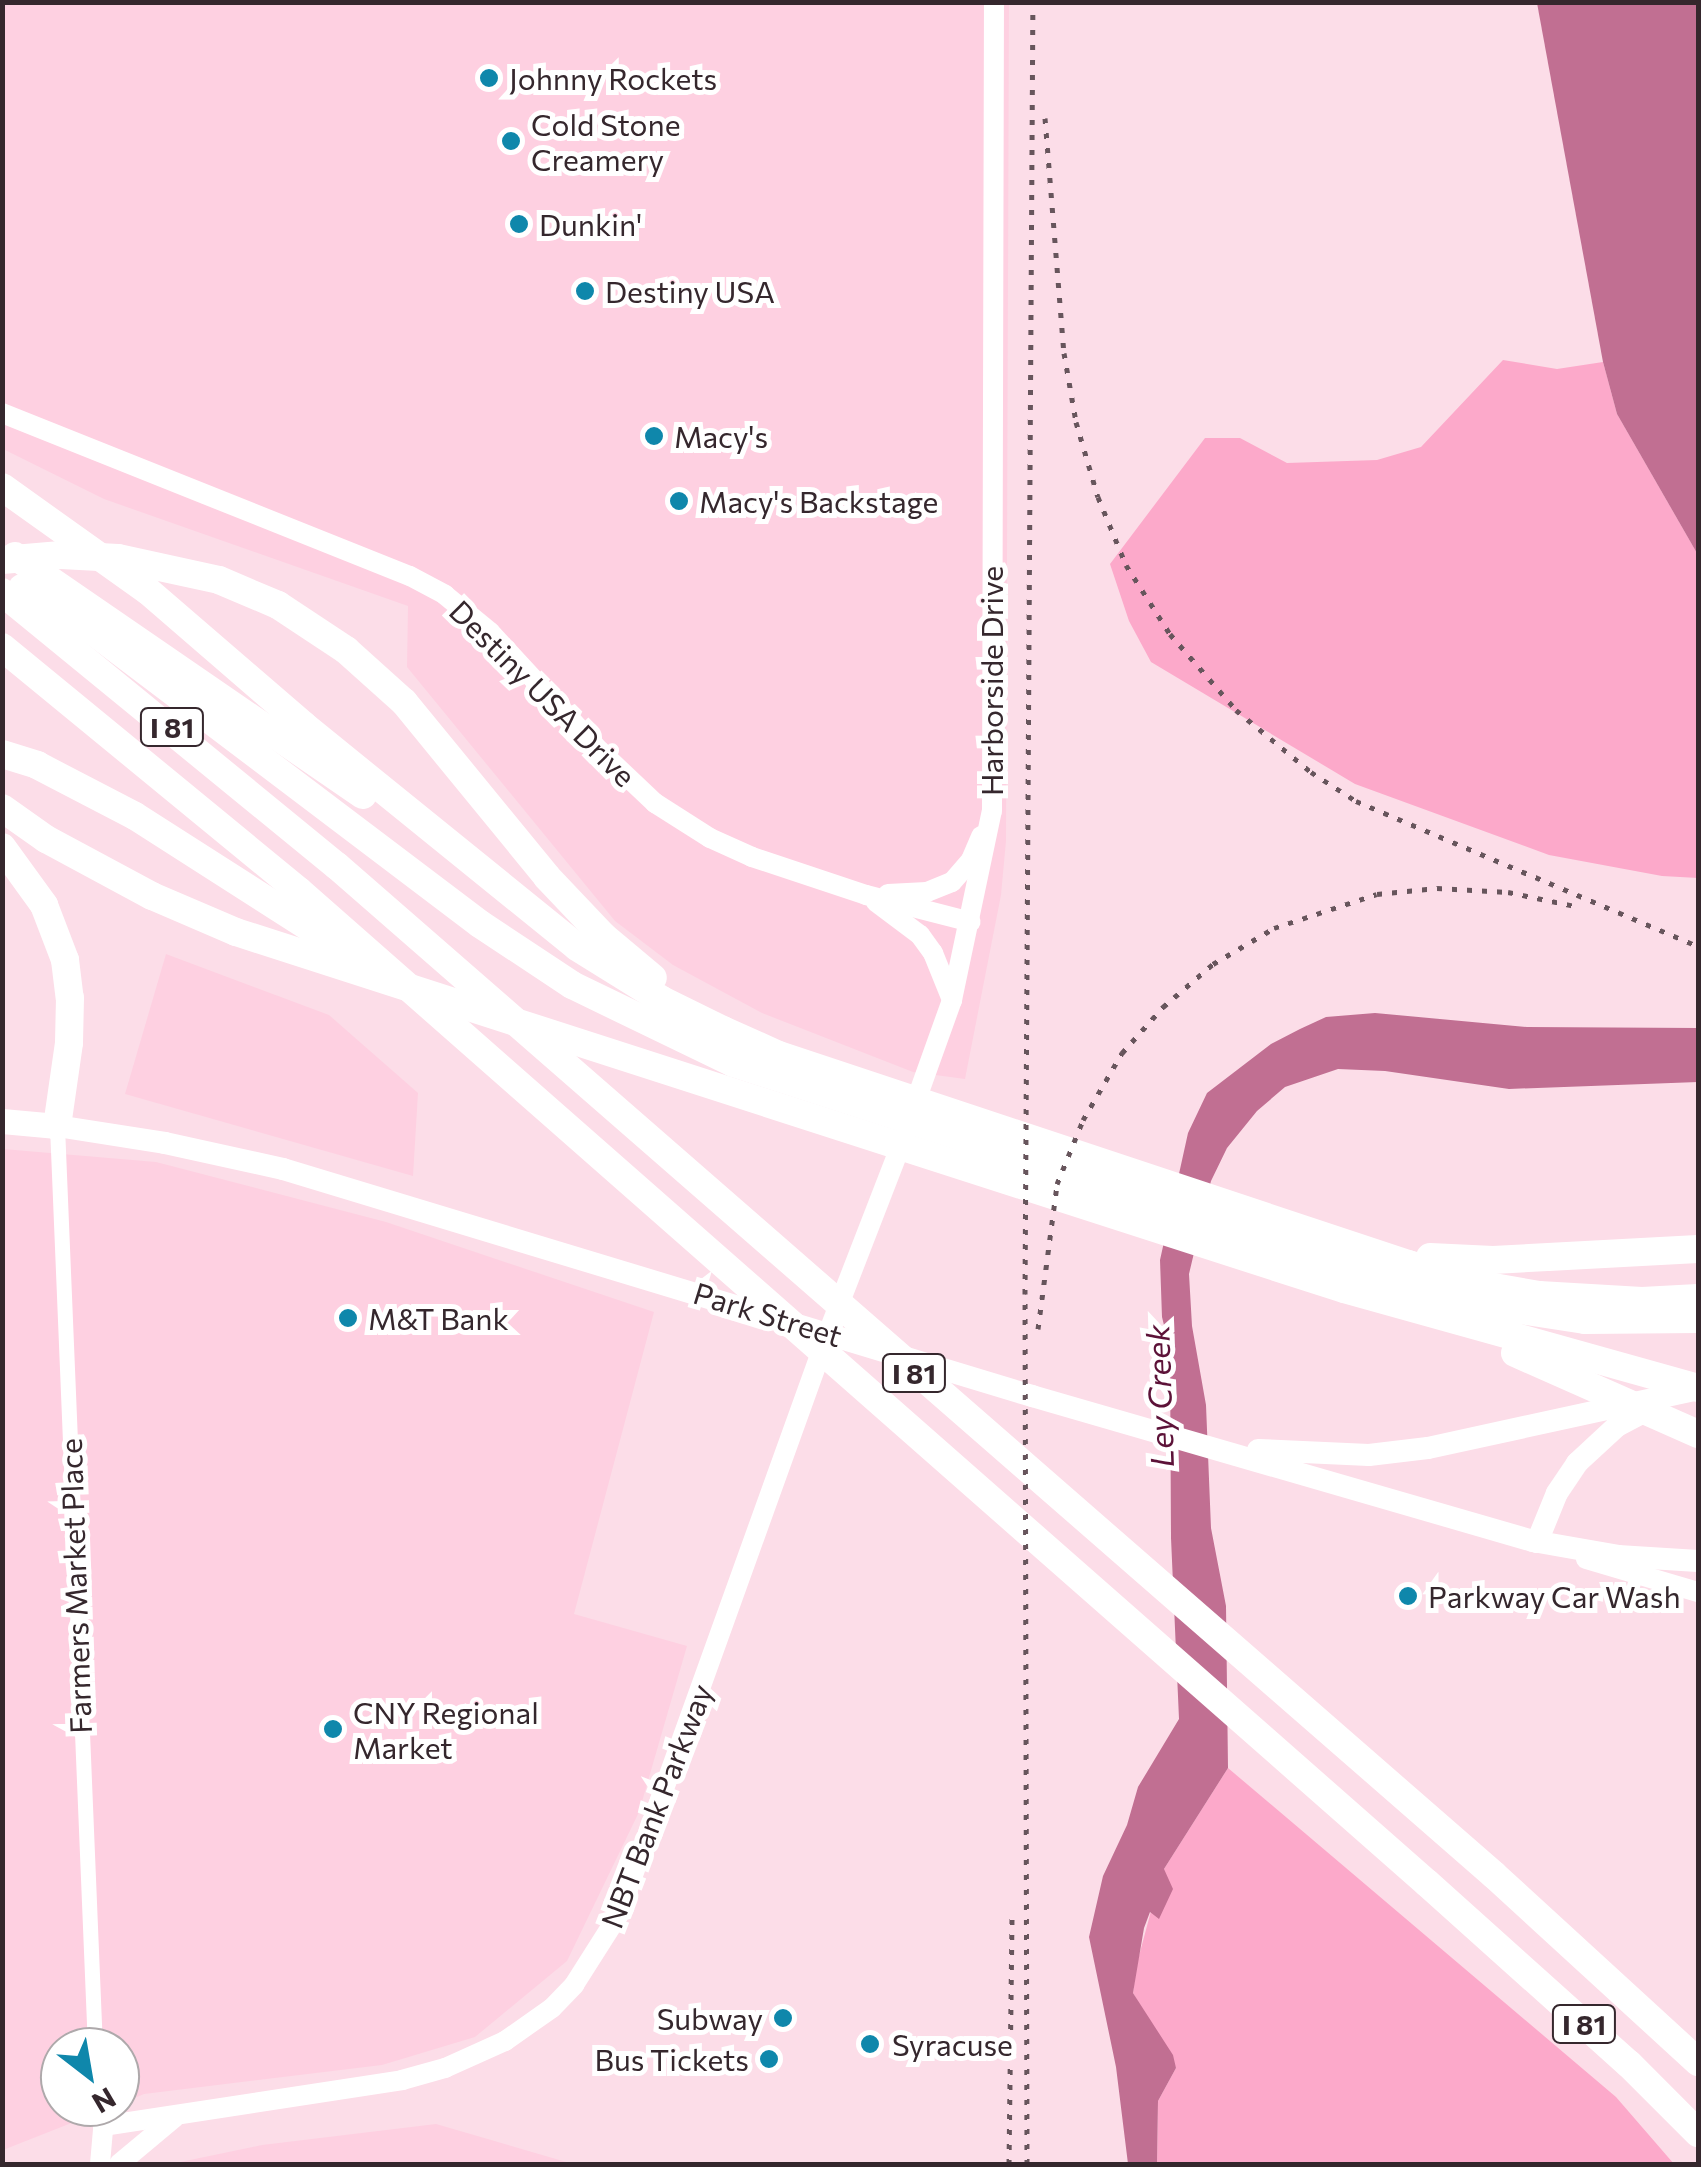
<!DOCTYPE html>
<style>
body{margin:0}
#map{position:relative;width:1701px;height:2167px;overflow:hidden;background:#fcdde8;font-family:Commissioner,sans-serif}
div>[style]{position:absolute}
.built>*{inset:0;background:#fed0e1}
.green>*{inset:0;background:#fca9ca}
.water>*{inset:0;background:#c16f92}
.minor>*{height:15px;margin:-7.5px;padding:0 7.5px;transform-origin:7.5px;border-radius:7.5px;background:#fff}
.tertiary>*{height:20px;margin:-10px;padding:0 10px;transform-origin:10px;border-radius:10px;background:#fff}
.secondary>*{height:22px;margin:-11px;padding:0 11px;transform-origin:11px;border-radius:11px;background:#fff}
.primary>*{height:25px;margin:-12.5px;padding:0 12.5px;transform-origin:12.5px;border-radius:12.5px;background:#fff}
.motorway>*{height:28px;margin:-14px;padding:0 14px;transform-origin:14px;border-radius:14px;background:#fff}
.rail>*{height:5px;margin-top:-2.5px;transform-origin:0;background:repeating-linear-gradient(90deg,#67555c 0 5px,transparent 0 15px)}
.dots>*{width:28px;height:28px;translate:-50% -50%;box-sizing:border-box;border:5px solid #fff;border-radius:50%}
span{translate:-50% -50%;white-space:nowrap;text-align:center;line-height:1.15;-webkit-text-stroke:10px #fff;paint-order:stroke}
.shield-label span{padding:2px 8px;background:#fff;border:2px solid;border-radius:8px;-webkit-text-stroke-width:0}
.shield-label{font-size:28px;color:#35272d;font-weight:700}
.poi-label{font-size:30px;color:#35272d}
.left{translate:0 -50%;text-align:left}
.right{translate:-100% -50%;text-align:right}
.street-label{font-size:30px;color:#35272d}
.water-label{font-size:32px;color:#5c1238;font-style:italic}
.frame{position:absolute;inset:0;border:5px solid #35272d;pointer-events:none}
.north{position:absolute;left:40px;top:2027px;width:100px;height:100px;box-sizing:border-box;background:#fff;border:2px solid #aea9ab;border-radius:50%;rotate:149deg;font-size:28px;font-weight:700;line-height:40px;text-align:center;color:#35272d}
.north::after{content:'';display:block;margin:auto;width:35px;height:45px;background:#0f87ab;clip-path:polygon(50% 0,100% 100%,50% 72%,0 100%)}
</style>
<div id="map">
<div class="built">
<i style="clip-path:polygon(2px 3px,1009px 3px,1006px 841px,1001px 895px,965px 1079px,913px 1072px,762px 1013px,673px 965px,615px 921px,407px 667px,408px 606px,104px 499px,3px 449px)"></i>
<i style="clip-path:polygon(166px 954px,329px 1015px,418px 1093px,413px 1176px,125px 1094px)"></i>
<i style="clip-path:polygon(3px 1149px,156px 1162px,386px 1222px,654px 1312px,574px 1614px,687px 1646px,639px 1812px,567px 1961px,475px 2037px,382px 2065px,144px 2094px,120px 2104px,120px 2047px,60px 2047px,60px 2107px,112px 2107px,3px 2150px)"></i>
<i style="clip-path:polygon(436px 2124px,573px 2164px,171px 2164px,262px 2145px)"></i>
</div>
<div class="green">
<i style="clip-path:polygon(1503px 360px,1557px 369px,1603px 362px,1617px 414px,1698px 555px,1698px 878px,1662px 876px,1549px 855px,1355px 784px,1151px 662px,1129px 621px,1110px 564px,1205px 438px,1240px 438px,1287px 463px,1377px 460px,1421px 447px)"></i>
<i style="clip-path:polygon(1228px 1768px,1616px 2097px,1674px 2164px,1157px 2164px,1158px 2101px,1176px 2068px,1133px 1993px,1136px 1967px,1151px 1911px,1159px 1918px,1164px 1869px)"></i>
</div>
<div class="water">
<i style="clip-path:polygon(1537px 3px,1698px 3px,1698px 555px,1617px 414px,1603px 362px)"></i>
<i style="clip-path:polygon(1375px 1013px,1527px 1027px,1698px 1028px,1698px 1082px,1509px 1089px,1385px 1071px,1338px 1069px,1285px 1087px,1257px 1111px,1227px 1148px,1211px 1181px,1189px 1274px,1192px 1326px,1206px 1405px,1211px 1528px,1226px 1606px,1228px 1768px,1164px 1869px,1173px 1889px,1159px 1919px,1150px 1912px,1144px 1928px,1133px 1993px,1173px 2055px,1176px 2068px,1158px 2101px,1157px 2164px,1128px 2164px,1116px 2067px,1089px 1937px,1103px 1876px,1127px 1825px,1138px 1787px,1179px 1719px,1171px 1538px,1170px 1350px,1162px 1317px,1160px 1260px,1188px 1133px,1207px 1093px,1271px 1044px,1300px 1029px,1326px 1017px)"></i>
</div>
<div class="minor">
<i style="left:57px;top:1126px;width:922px;rotate:87.64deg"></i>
<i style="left:100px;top:2107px;width:19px;rotate:81deg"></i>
</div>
<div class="tertiary">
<i style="left:2px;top:413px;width:439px;rotate:21.8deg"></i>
<i style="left:410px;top:576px;width:40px;rotate:28deg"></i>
<i style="left:445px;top:595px;width:58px;rotate:39.4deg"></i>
<i style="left:490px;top:632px;width:162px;rotate:47.3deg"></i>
<i style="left:600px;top:751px;width:76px;rotate:43.4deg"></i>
<i style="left:655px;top:803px;width:65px;rotate:32.5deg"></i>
<i style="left:710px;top:838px;width:46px;rotate:24.3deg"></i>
<i style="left:752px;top:857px;width:120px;rotate:18.4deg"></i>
<i style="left:866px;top:895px;width:108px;rotate:14.4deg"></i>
<i style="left:888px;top:894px;width:39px;rotate:-3deg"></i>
<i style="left:927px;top:892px;width:27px;rotate:-22deg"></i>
<i style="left:952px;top:882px;width:29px;rotate:-49deg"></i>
<i style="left:971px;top:860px;width:26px;rotate:-67deg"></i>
<i style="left:876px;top:902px;width:55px;rotate:36.9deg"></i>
<i style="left:920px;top:935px;width:22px;rotate:54deg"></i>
<i style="left:933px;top:953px;width:51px;rotate:68deg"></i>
<i style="left:913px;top:1109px;width:116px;rotate:-70.3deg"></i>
<i style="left:952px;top:1000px;width:193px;rotate:-78.1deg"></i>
<i style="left:992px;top:811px;width:809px;rotate:-89.86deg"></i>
<i style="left:1586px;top:1559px;width:117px;rotate:16.4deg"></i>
<i style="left:100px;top:2164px;width:38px;rotate:-85deg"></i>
<i style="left:103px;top:2126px;width:303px;rotate:-8.7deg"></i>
<i style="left:402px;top:2080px;width:45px;rotate:-15.6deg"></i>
<i style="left:445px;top:2068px;width:66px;rotate:-24.2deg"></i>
<i style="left:505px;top:2041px;width:57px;rotate:-35.1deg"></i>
<i style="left:552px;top:2008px;width:32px;rotate:-46deg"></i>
<i style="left:574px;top:1985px;width:84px;rotate:-57.6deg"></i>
<i style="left:619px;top:1914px;width:617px;rotate:-70.22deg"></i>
<i style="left:828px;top:1333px;width:210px;rotate:-68.8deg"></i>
<i style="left:119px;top:2164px;width:72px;rotate:-39.9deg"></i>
</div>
<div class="secondary">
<i style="left:57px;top:1126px;width:109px;rotate:8.9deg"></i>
<i style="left:165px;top:1143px;width:121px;rotate:12.4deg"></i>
<i style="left:283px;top:1169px;width:783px;rotate:16.86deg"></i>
<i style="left:1032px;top:1396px;width:522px;rotate:16.14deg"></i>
<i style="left:1533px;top:1541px;width:86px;rotate:10deg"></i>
<i style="left:1618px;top:1556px;width:80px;rotate:3.6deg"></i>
<i style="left:1258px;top:1450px;width:111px;rotate:2.6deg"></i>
<i style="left:1369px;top:1455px;width:59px;rotate:-6.8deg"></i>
<i style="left:1428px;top:1448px;width:276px;rotate:-12.3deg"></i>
<i style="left:1537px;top:1542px;width:53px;rotate:-67.8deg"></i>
<i style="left:1557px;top:1493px;width:36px;rotate:-56deg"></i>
<i style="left:1577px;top:1463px;width:54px;rotate:-42.8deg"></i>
<i style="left:1617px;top:1426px;width:43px;rotate:-27.8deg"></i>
</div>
<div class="primary">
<i style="left:2px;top:1121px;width:55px;rotate:5.2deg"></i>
</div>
<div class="motorway">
<i style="left:2px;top:487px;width:179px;rotate:35.5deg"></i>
<i style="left:148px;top:591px;width:205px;rotate:40.8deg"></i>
<i style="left:303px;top:725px;width:353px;rotate:39deg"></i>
<i style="left:577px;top:947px;width:100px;rotate:31.9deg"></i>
<i style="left:662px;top:1000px;width:68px;rotate:26.2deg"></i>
<i style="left:723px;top:1030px;width:61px;rotate:24.1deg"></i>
<i style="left:779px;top:1055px;width:663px;rotate:18.38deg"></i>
<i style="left:1408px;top:1264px;width:83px;rotate:15.4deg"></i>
<i style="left:1488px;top:1286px;width:52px;rotate:10deg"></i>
<i style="left:1539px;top:1295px;width:103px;rotate:3.3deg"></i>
<i style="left:1642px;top:1301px;width:56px;rotate:-3.1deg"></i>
<i style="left:15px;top:556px;width:422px;rotate:34.5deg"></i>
<i style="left:2px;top:560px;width:59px;rotate:-4.8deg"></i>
<i style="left:61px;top:555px;width:57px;rotate:3deg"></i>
<i style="left:118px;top:558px;width:103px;rotate:12.3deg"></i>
<i style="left:219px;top:580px;width:64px;rotate:23deg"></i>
<i style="left:278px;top:605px;width:82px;rotate:33.5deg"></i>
<i style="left:346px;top:650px;width:78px;rotate:41.9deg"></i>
<i style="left:404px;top:702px;width:226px;rotate:50.7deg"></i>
<i style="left:547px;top:877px;width:81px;rotate:46.5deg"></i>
<i style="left:603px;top:936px;width:65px;rotate:40deg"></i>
<i style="left:22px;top:588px;width:63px;rotate:29.4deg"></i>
<i style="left:77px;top:619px;width:505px;rotate:37.12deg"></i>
<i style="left:480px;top:924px;width:110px;rotate:33.5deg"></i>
<i style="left:572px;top:985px;width:179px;rotate:25.8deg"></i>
<i style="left:733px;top:1063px;width:779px;rotate:17.95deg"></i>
<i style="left:1474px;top:1303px;width:112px;rotate:8.7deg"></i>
<i style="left:1585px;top:1320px;width:113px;rotate:-0.5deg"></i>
<i style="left:2px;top:592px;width:433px;rotate:39.3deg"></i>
<i style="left:337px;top:866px;width:1535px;rotate:41.09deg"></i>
<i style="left:1494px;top:1875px;width:277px;rotate:42.5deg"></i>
<i style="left:2px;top:647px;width:384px;rotate:39.4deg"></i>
<i style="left:299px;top:891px;width:1502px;rotate:41.33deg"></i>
<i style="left:1427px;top:1883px;width:271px;rotate:41.9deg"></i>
<i style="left:1629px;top:2064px;width:98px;rotate:45deg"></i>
<i style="left:2px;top:754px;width:37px;rotate:17deg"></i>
<i style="left:37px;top:765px;width:110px;rotate:27.5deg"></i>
<i style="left:135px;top:816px;width:250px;rotate:32.6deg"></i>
<i style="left:2px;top:808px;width:54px;rotate:35.2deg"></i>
<i style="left:46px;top:839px;width:120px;rotate:28.3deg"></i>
<i style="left:152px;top:896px;width:91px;rotate:23.2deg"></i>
<i style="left:236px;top:932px;width:1164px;rotate:17.86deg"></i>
<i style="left:1344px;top:1289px;width:368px;rotate:15.6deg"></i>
<i style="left:2px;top:847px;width:72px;rotate:54.1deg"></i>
<i style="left:44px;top:905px;width:59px;rotate:69.1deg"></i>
<i style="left:65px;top:960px;width:38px;rotate:83deg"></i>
<i style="left:70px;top:998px;width:45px;rotate:91.3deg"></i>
<i style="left:69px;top:1043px;width:84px;rotate:98.2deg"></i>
<i style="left:1430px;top:1257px;width:63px;rotate:2.7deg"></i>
<i style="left:1493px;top:1260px;width:205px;rotate:-3.1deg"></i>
<i style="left:1515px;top:1353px;width:200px;rotate:23.9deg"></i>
</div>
<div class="rail">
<i style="left:1045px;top:118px;width:236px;rotate:85.4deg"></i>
<i style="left:1064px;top:353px;width:70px;rotate:80.1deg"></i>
<i style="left:1076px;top:422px;width:78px;rotate:73.7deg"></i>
<i style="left:1098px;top:497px;width:74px;rotate:67.6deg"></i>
<i style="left:1126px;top:565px;width:82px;rotate:57.5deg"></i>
<i style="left:1170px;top:634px;width:101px;rotate:49deg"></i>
<i style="left:1236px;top:710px;width:97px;rotate:39.6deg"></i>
<i style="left:1311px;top:772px;width:54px;rotate:32.8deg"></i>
<i style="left:1356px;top:801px;width:371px;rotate:23deg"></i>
<i style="left:1038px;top:1329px;width:146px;rotate:-82.5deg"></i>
<i style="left:1057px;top:1184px;width:69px;rotate:-67.9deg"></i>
<i style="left:1083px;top:1120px;width:78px;rotate:-59.8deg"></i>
<i style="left:1122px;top:1053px;width:62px;rotate:-48.3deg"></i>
<i style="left:1163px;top:1007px;width:66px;rotate:-40.7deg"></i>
<i style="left:1213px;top:964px;width:71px;rotate:-30.5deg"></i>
<i style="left:1274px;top:928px;width:108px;rotate:-18.3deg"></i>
<i style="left:1377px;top:894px;width:60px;rotate:-5.7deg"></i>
<i style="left:1437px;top:888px;width:71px;rotate:3.2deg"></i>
<i style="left:1508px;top:892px;width:74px;rotate:11.8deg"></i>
<i style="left:1009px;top:2164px;width:253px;rotate:-89.3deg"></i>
<i style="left:1027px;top:2164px;width:870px;rotate:-90.13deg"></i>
<i style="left:1025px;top:1294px;width:1292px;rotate:-89.65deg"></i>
</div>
<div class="dots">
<i style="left:489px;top:78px;background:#0f87ab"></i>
<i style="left:511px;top:141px;background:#0f87ab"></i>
<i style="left:519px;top:224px;background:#0f87ab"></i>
<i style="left:585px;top:291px;background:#0f87ab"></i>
<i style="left:654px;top:436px;background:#0f87ab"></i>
<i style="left:679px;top:501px;background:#0f87ab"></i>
<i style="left:348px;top:1318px;background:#0f87ab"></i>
<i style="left:1408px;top:1596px;background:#0f87ab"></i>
<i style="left:333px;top:1729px;background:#0f87ab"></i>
<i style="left:783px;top:2018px;background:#0f87ab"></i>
<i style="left:870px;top:2044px;background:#0f87ab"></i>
<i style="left:769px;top:2059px;background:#0f87ab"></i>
</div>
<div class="shield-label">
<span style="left:172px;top:727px">I 81</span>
<span style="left:914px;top:1373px">I 81</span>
<span style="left:1584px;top:2024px">I 81</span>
</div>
<div class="poi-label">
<span class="left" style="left:509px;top:78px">Johnny Rockets</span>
<span class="left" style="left:531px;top:141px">Cold Stone<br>Creamery</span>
<span class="left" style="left:539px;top:224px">Dunkin'</span>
<span class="left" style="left:605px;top:291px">Destiny USA</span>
<span class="left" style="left:674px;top:436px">Macy's</span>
<span class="left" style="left:699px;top:501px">Macy's Backstage</span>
<span class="left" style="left:368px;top:1318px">M&amp;T Bank</span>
<span class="left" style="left:1428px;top:1596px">Parkway Car Wash</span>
<span class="left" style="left:353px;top:1729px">CNY Regional<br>Market</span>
<span class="right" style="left:763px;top:2018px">Subway</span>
<span class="left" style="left:892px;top:2044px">Syracuse</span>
<span class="right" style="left:749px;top:2059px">Bus Tickets</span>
</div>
<div class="street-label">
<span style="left:991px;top:681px;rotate:-90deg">Harborside Drive</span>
<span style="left:543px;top:693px;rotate:45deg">Destiny USA Drive</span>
<span style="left:768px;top:1314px;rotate:17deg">Park Street</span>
<span style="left:75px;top:1586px;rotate:-92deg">Farmers Market Place</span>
<span style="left:656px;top:1806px;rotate:-69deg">NBT Bank Parkway</span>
</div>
<div class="water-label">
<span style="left:1159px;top:1396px;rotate:-92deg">Ley Creek</span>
</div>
<div class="frame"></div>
<div class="north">N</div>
</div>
